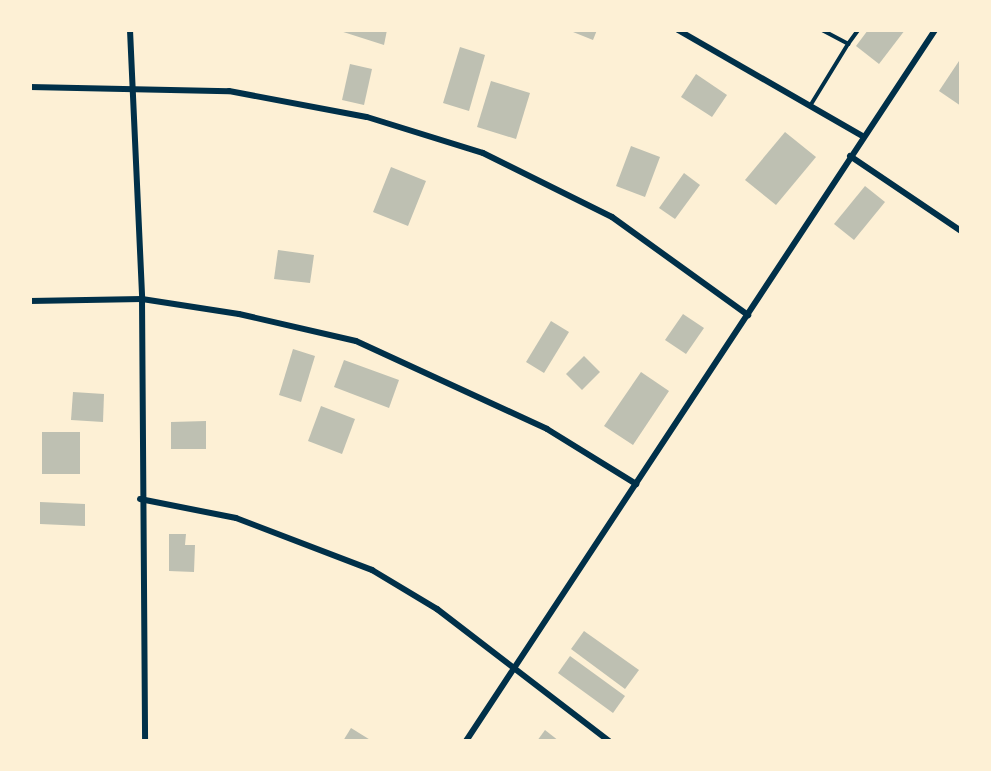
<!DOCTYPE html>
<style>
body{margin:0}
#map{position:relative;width:991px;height:771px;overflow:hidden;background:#fdf0d5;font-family:"DM Sans",sans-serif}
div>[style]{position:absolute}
.building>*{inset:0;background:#bec0b2}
.service>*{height:4px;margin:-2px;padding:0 2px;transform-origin:2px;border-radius:2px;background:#003049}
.minor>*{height:6px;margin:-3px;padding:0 3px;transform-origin:3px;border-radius:3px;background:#003049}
span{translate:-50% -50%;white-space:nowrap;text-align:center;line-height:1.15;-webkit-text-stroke:6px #fdf0d5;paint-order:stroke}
.frame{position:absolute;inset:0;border:32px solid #fdf0d5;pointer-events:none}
</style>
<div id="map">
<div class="building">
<i style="clip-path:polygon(337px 30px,387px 30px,384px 45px)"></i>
<i style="clip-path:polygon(568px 30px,597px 30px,593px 40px)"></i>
<i style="clip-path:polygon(868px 30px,905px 30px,879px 64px,856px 46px)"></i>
<i style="clip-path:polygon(460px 47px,485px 55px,469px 111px,443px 103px)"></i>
<i style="clip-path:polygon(961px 58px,961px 106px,939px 91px)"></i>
<i style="clip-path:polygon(350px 64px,372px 69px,364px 105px,342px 100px)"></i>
<i style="clip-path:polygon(696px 74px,727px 95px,712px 117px,681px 97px)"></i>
<i style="clip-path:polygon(491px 81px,530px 93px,516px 139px,477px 127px)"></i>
<i style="clip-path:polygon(785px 132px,816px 157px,776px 205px,745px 180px)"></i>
<i style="clip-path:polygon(631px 146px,660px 157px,645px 197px,616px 186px)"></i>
<i style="clip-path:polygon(391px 167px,426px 181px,408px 226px,373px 212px)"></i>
<i style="clip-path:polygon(684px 173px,700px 185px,675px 219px,659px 208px)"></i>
<i style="clip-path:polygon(865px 186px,885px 202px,854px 240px,834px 224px)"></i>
<i style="clip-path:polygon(278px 250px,314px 255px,310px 283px,274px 279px)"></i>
<i style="clip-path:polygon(683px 314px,704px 328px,686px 354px,665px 340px)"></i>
<i style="clip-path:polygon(551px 321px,569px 332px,544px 373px,526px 362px)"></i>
<i style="clip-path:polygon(293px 349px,315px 356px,301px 402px,279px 395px)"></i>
<i style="clip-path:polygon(584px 356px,600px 372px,582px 390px,566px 374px)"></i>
<i style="clip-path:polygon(344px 360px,399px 380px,389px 408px,334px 387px)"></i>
<i style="clip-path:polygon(641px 372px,669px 391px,633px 445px,604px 426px)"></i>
<i style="clip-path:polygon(73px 392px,104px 394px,103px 422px,71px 420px)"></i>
<i style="clip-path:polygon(321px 406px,355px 419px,342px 454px,308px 441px)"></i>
<i style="clip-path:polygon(206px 421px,206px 449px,171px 449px,171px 422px)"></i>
<i style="clip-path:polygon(42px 432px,80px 432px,80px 474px,42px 474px)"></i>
<i style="clip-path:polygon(40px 502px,85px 504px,85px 526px,40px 524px)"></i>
<i style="clip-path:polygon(169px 534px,186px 534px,185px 545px,195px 545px,194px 572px,169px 571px)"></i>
<i style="clip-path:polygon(584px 631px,639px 670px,625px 689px,571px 649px)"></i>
<i style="clip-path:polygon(570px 656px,625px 696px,613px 713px,558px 673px)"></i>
<i style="clip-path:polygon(351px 728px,372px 741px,343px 741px)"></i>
<i style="clip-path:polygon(545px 730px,559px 741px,537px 741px)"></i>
</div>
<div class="service">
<i style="left:822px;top:30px;width:30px;rotate:28deg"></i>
<i style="left:848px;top:44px;width:17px;rotate:-54deg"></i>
<i style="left:810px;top:106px;width:73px;rotate:-58.5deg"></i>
</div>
<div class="minor">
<i style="left:130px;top:30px;width:269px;rotate:87.4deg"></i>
<i style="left:142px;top:299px;width:442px;rotate:89.6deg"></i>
<i style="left:678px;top:30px;width:212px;rotate:29.9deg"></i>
<i style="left:30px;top:87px;width:199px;rotate:1.2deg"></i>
<i style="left:229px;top:91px;width:140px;rotate:10.7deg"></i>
<i style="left:367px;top:117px;width:121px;rotate:17.2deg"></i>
<i style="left:483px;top:153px;width:144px;rotate:26.4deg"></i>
<i style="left:612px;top:217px;width:168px;rotate:35.8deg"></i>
<i style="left:850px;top:156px;width:134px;rotate:34deg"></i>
<i style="left:30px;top:301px;width:112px;rotate:-1deg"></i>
<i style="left:142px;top:299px;width:98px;rotate:8.8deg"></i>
<i style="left:239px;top:314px;width:120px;rotate:13deg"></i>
<i style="left:356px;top:341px;width:210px;rotate:24.7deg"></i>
<i style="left:547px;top:429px;width:105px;rotate:31.7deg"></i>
<i style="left:140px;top:499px;width:98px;rotate:11.2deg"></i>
<i style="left:236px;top:518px;width:146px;rotate:20.9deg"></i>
<i style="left:372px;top:570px;width:76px;rotate:31deg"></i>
<i style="left:437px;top:609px;width:217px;rotate:37.5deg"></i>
<i style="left:466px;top:741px;width:852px;rotate:-56.59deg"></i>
</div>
<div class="frame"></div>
</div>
